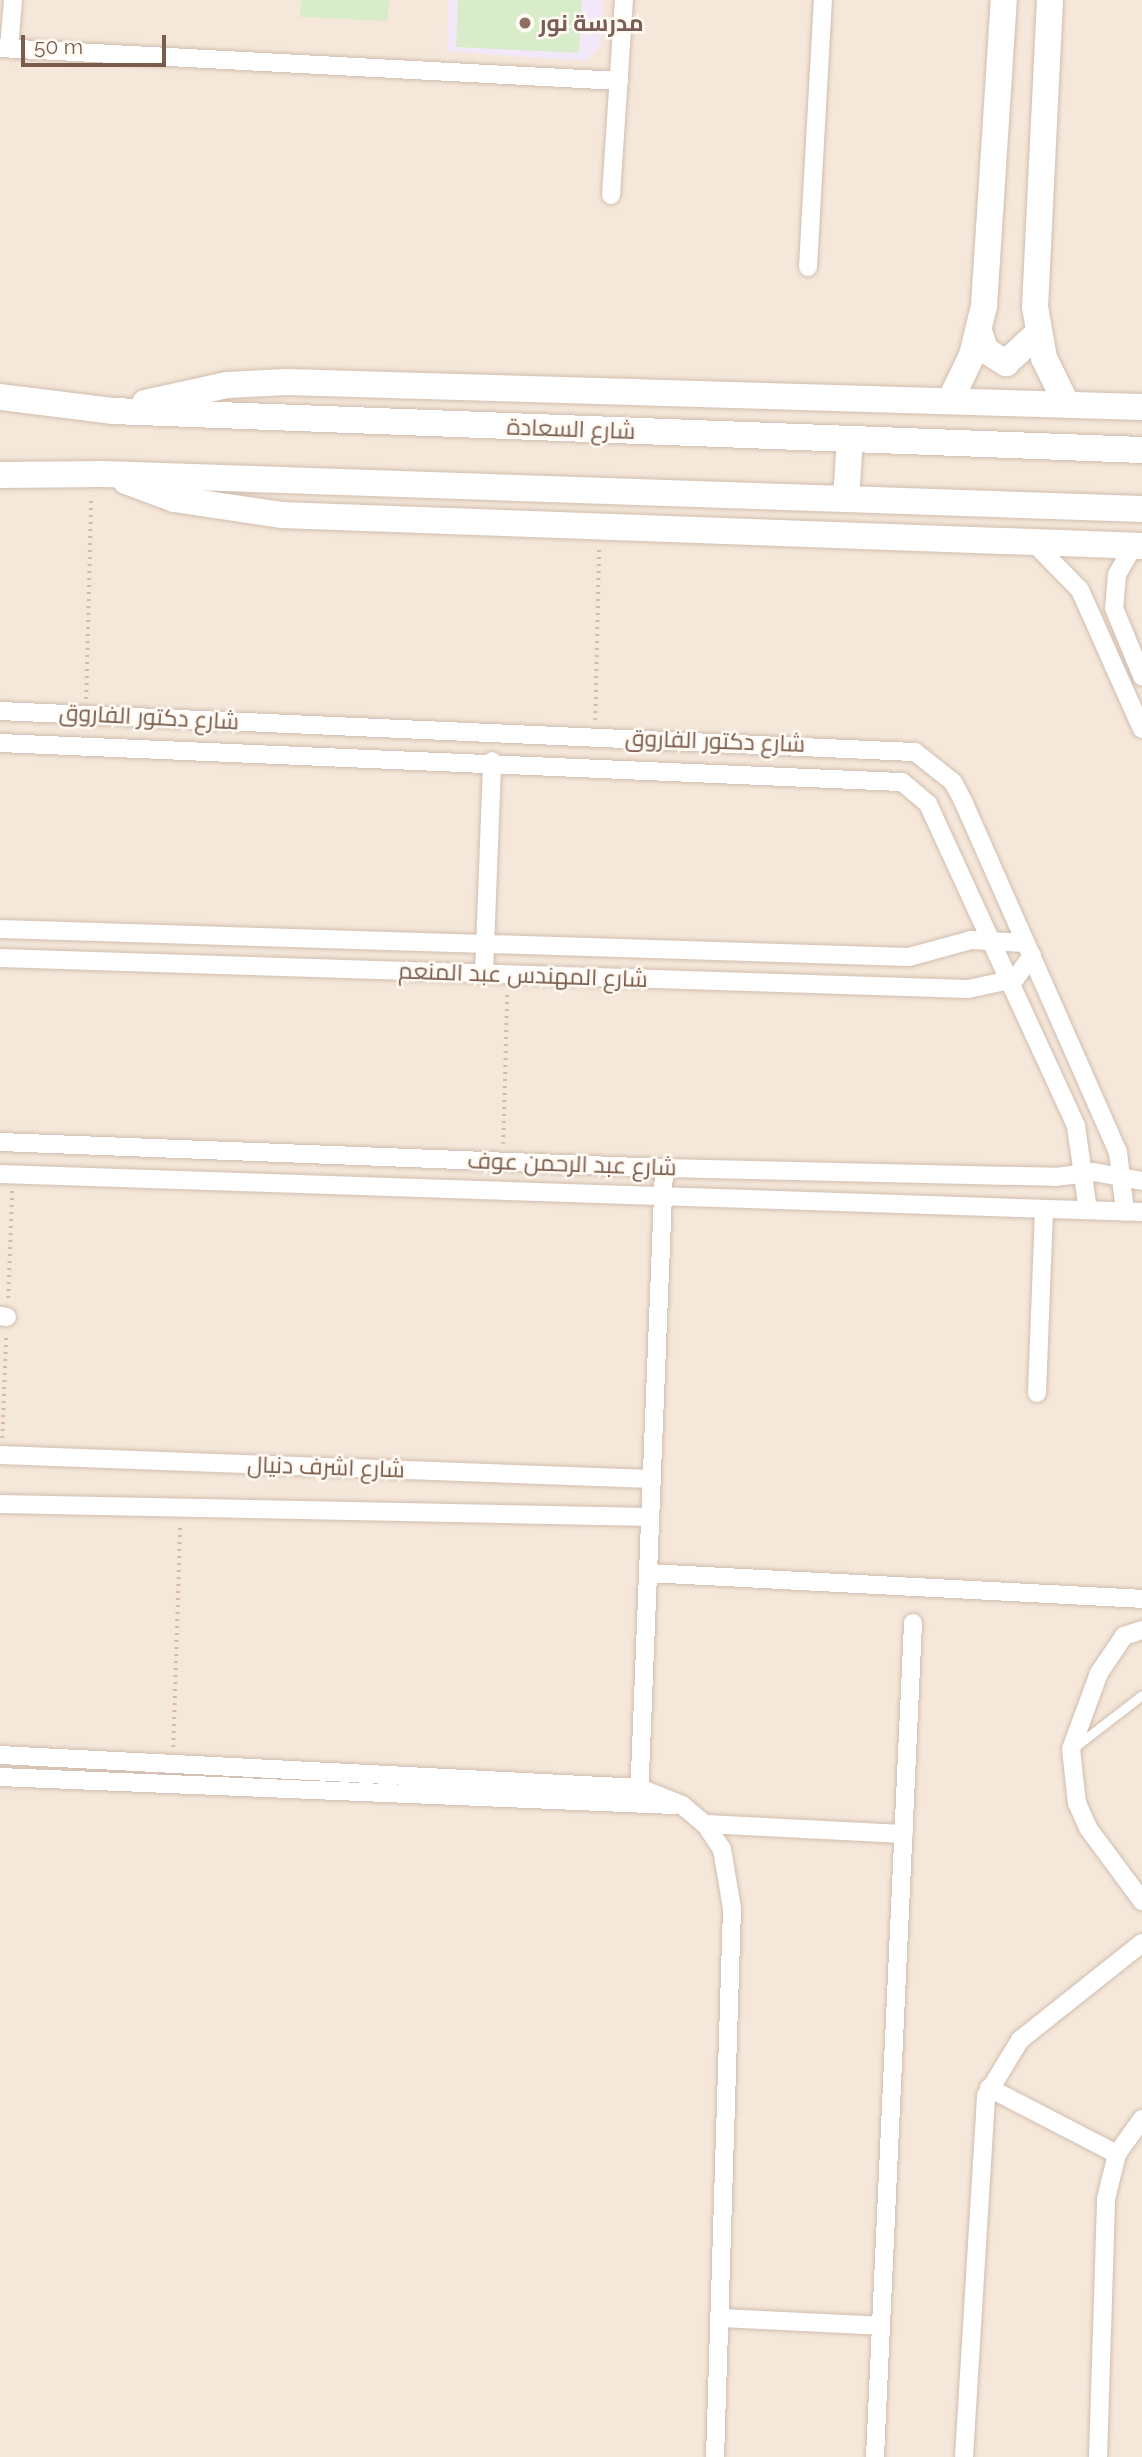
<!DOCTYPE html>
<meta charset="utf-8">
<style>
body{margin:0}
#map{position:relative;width:1142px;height:2457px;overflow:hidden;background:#fdf6ec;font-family:Raleway,Cairo,sans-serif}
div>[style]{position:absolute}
.residential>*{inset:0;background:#f5e8da}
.education>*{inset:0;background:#f3e8fa}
.green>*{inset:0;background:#d8ecc9}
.path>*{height:3.5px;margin-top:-1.75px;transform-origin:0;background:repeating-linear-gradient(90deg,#d9b8a5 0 2px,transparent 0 7px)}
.roads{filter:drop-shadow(0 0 2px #d1beb0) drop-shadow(0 0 2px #d1beb0)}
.lane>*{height:9px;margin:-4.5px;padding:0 4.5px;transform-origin:4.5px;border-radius:4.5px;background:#fff}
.street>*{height:18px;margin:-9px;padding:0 9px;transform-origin:9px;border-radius:9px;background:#fff}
.secondary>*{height:26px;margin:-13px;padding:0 13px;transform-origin:13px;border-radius:13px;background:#fff}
.dots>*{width:19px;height:19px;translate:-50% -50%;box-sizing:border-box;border:4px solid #fffaf3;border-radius:50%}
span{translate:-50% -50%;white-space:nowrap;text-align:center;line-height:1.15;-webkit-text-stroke:5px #fffaf3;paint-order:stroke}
.education-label{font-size:23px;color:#785e54;font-weight:700}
.left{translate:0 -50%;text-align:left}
.street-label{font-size:23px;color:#7a5c4d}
.scale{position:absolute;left:21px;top:35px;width:145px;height:32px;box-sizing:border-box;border:4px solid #7a5c4d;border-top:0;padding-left:9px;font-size:21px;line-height:24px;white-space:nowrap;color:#7a5c4d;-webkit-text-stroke:5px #fffaf3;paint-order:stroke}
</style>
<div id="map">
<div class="residential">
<i style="clip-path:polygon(0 0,1142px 0,1142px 2457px,0 2457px)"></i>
</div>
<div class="education">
<i style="clip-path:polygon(449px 0,603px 0,600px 47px,585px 61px,447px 51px)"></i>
</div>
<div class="green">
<i style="clip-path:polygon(301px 0,389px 0,388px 21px,300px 17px)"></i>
<i style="clip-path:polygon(458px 0,582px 0,579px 53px,456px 47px)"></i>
</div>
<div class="path">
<i style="left:86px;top:699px;width:203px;rotate:-88.6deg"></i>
<i style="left:595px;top:720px;width:171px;rotate:-88.7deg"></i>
<i style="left:503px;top:1144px;width:153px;rotate:-88.5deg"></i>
<i style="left:8px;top:1298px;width:107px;rotate:-87.9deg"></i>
<i style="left:2px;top:1438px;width:104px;rotate:-87.8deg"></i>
<i style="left:173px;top:1747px;width:223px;rotate:-88.2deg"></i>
</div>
<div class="roads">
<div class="lane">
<i style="left:1076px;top:1746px;width:83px;rotate:-37.7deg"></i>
</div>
<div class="street">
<i style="left:0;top:48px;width:620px;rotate:3.05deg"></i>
<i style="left:9px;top:48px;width:48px;rotate:-85.2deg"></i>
<i style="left:611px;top:195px;width:195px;rotate:-86.2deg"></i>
<i style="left:808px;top:267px;width:267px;rotate:-86.8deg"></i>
<i style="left:1033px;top:542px;width:67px;rotate:45.6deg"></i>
<i style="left:1080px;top:590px;width:152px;rotate:66deg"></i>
<i style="left:1134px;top:545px;width:34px;rotate:120deg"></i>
<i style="left:1117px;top:575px;width:33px;rotate:95deg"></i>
<i style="left:1114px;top:608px;width:74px;rotate:67.6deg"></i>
<i style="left:0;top:711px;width:916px;rotate:2.57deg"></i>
<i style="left:915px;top:752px;width:48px;rotate:38.3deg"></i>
<i style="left:953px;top:782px;width:24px;rotate:62deg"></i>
<i style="left:964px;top:803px;width:381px;rotate:66.2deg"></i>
<i style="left:1118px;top:1152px;width:60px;rotate:83.3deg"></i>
<i style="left:0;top:743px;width:903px;rotate:2.48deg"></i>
<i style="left:902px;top:782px;width:34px;rotate:40deg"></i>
<i style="left:928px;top:804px;width:354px;rotate:65.3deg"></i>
<i style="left:1076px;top:1126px;width:85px;rotate:81.9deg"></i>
<i style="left:0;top:929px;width:909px;rotate:1.76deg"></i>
<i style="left:909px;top:957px;width:64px;rotate:-15.3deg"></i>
<i style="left:971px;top:940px;width:55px;rotate:3.1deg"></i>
<i style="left:0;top:958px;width:968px;rotate:1.83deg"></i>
<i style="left:968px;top:989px;width:48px;rotate:-12deg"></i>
<i style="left:1015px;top:979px;width:29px;rotate:-54deg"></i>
<i style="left:484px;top:974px;width:213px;rotate:-87.8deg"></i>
<i style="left:0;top:1142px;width:665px;rotate:2.24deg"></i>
<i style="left:664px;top:1168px;width:391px;rotate:1.3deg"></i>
<i style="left:1055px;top:1177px;width:39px;rotate:-7deg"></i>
<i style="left:1094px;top:1172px;width:49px;rotate:10.6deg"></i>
<i style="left:0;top:1174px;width:1143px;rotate:1.91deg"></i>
<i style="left:0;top:1316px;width:7px;rotate:8deg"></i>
<i style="left:1037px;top:1393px;width:184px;rotate:-87.8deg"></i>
<i style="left:0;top:1455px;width:652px;rotate:2.11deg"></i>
<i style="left:0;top:1504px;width:650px;rotate:1.15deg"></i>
<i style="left:648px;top:1573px;width:495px;rotate:3deg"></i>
<i style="left:1142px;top:1630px;width:19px;rotate:162deg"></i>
<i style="left:1124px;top:1636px;width:45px;rotate:124deg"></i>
<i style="left:1099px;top:1673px;width:81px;rotate:110.2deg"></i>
<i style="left:1071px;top:1749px;width:54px;rotate:83.7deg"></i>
<i style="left:1077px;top:1803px;width:27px;rotate:66deg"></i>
<i style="left:1088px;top:1828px;width:91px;rotate:53.5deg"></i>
<i style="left:0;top:1755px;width:641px;rotate:2.95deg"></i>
<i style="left:640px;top:1788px;width:45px;rotate:22deg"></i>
<i style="left:682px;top:1805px;width:30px;rotate:40deg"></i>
<i style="left:705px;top:1824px;width:30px;rotate:56deg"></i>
<i style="left:722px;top:1849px;width:60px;rotate:80.4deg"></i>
<i style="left:732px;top:1908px;width:549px;rotate:91.77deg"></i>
<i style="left:0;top:1777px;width:676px;rotate:2.38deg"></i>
<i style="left:639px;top:1800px;width:632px;rotate:-87.73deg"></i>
<i style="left:705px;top:1824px;width:199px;rotate:2.9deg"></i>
<i style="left:989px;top:2088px;width:144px;rotate:27.3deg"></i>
<i style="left:720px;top:2318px;width:161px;rotate:2.8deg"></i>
<i style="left:875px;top:2457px;width:835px;rotate:-87.39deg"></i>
<i style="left:964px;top:2457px;width:362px;rotate:-86.5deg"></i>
<i style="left:986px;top:2096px;width:66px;rotate:-58.7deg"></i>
<i style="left:1020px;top:2040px;width:156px;rotate:-38.5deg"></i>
<i style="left:1098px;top:2457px;width:258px;rotate:-88.2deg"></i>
<i style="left:1106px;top:2199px;width:46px;rotate:-76.3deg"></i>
<i style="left:1117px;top:2154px;width:43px;rotate:-54.5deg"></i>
</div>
<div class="secondary">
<i style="left:1050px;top:0;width:307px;rotate:92.8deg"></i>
<i style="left:1035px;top:307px;width:52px;rotate:80deg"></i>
<i style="left:1044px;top:358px;width:52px;rotate:63.9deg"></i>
<i style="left:979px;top:331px;width:20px;rotate:72deg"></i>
<i style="left:985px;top:350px;width:25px;rotate:32deg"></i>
<i style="left:1006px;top:363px;width:44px;rotate:-43.2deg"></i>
<i style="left:0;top:397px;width:114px;rotate:7.1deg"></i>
<i style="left:113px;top:411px;width:1030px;rotate:2.17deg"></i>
<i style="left:950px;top:401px;width:51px;rotate:-64.4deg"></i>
<i style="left:972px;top:355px;width:50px;rotate:-76.2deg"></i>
<i style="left:984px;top:306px;width:307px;rotate:-86.3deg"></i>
<i style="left:145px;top:403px;width:84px;rotate:-12.4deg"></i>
<i style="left:227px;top:385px;width:59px;rotate:-2.9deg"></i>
<i style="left:286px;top:382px;width:856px;rotate:1.67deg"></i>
<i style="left:0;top:475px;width:104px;rotate:-0.6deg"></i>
<i style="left:104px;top:474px;width:1039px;rotate:1.93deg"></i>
<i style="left:126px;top:481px;width:51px;rotate:20.6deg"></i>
<i style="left:174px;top:499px;width:108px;rotate:8.5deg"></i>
<i style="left:281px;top:515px;width:862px;rotate:2.06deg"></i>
<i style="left:846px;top:499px;width:60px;rotate:-86.2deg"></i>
</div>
</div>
<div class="dots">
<i style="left:525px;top:23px;background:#8d6e63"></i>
</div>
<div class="education-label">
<span class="left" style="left:539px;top:23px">مدرسة نور</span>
</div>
<div class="street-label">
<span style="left:571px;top:429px;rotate:2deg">شارع السعادة</span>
<span style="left:149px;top:717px;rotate:3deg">شارع دكتور الفاروق</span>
<span style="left:715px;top:741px;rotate:2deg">شارع دكتور الفاروق</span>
<span style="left:523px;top:975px;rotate:2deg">شارع المهندس عبد المنعم</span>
<span style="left:572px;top:1164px;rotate:2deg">شارع عبد الرحمن عوف</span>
<span style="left:326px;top:1467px;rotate:2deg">شارع اشرف دنيال</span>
</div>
<div class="scale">50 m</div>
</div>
